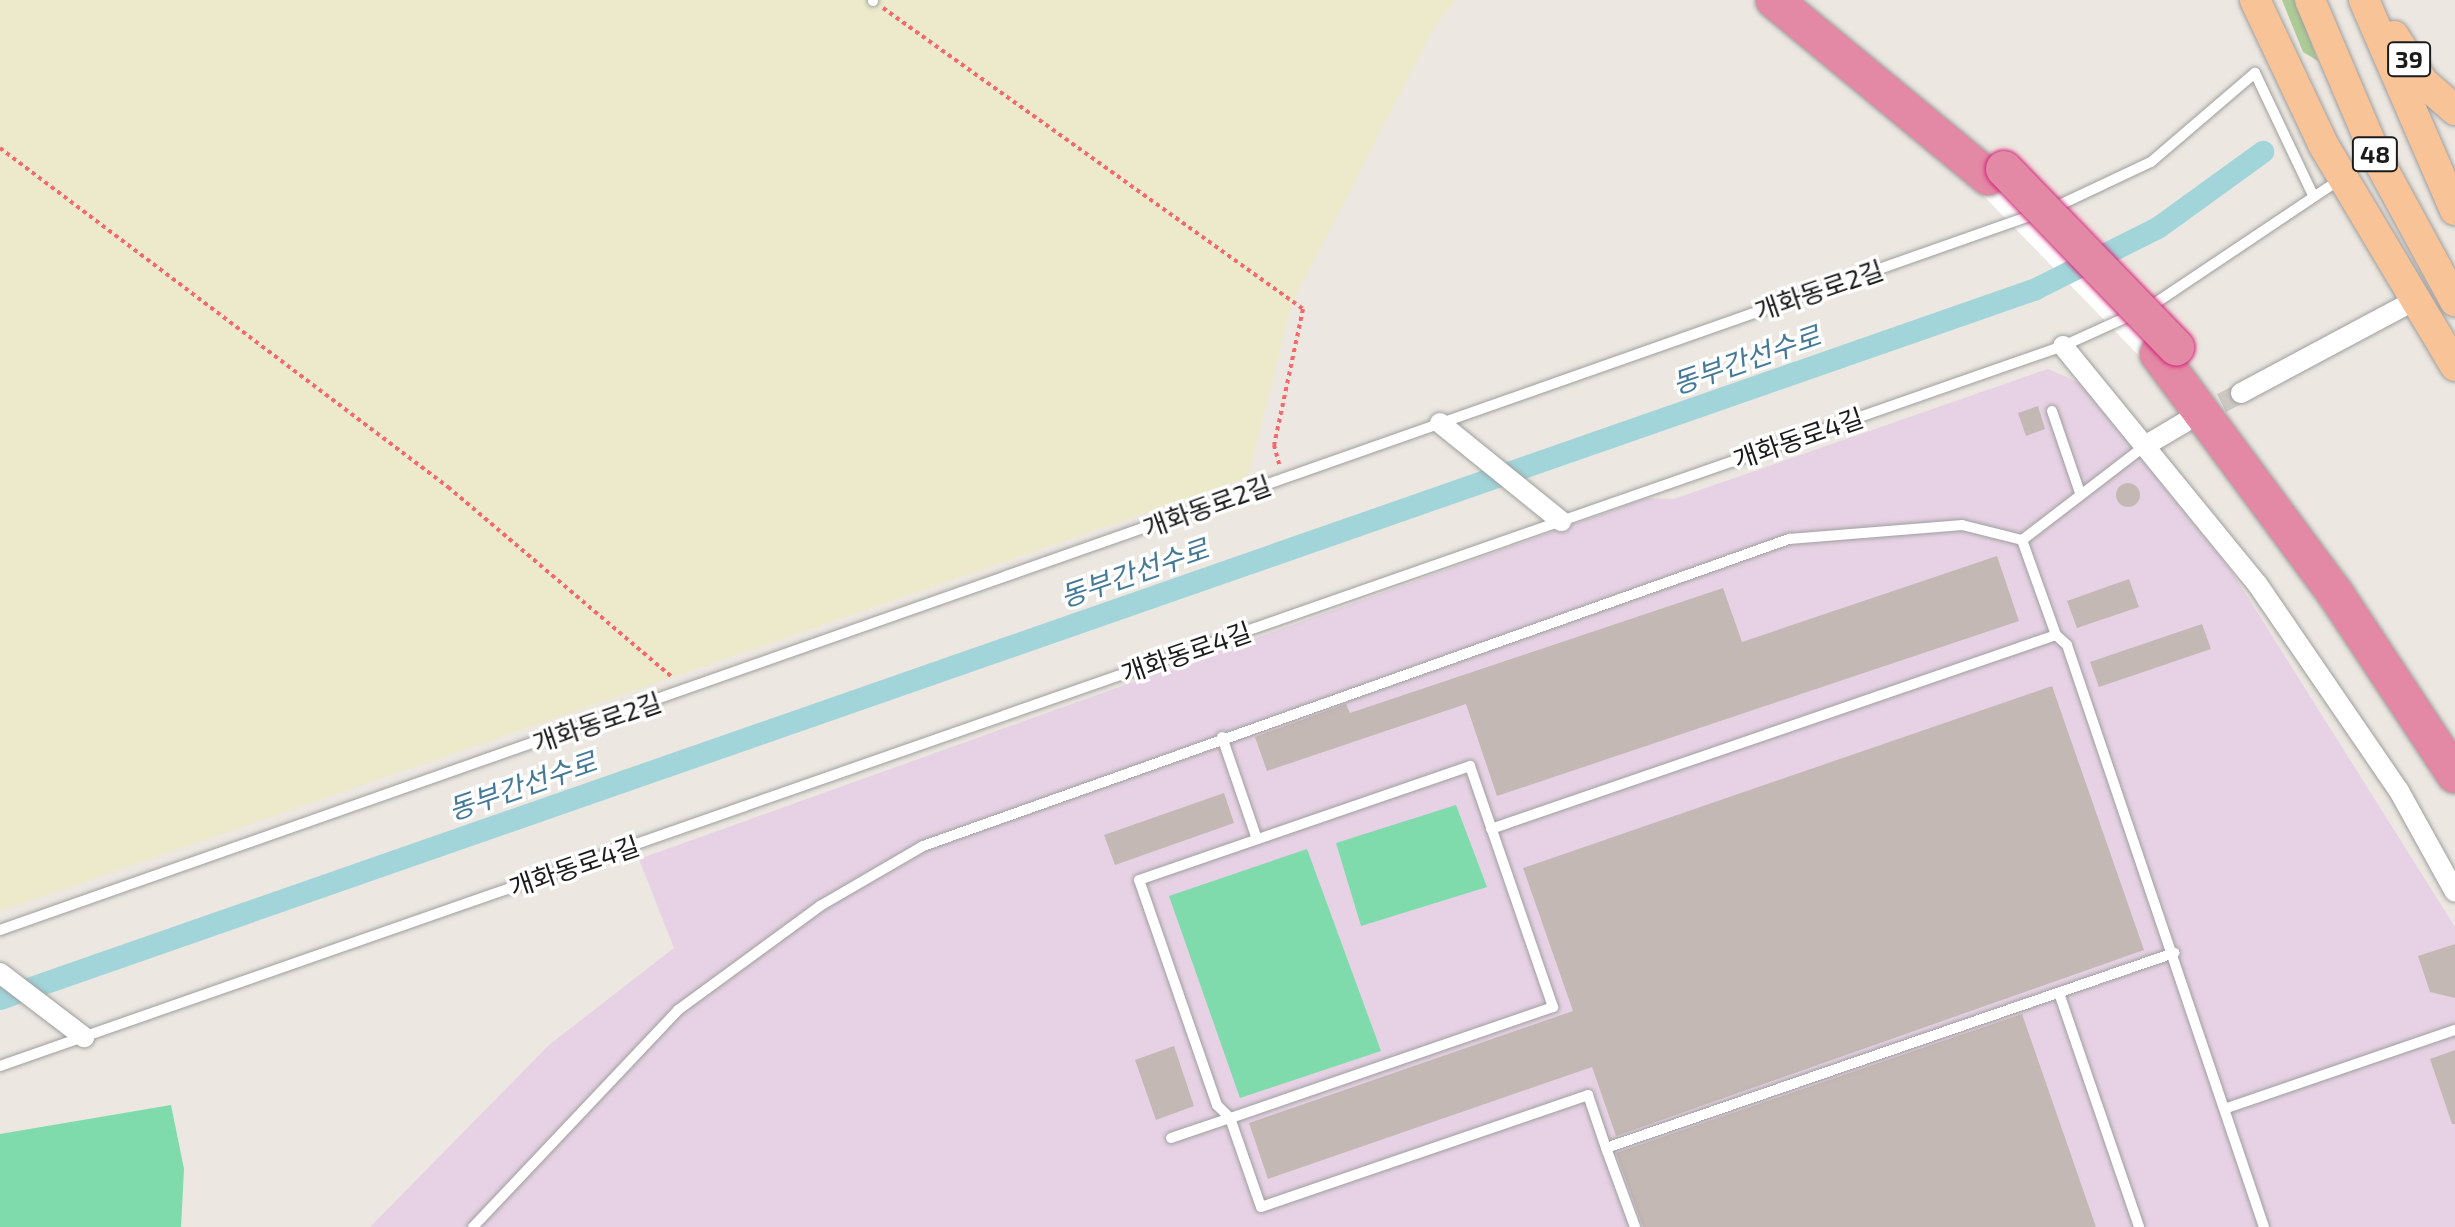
<!DOCTYPE html>
<meta charset="utf-8">
<style>
body{margin:0}
#map{position:relative;width:2455px;height:1227px;overflow:hidden;background:#ece7e0;font-family:"Exo 2","Noto Sans KR",sans-serif}
div>[style]{position:absolute}
.industrial>*{inset:0;background:#e6d2e4}
.farmland>*{inset:0;background:#eceacb}
.forest>*{inset:0;background:#adcb96}
.pitch>*{inset:0;background:#7fdbab}
.pier>*{inset:0;background:#fff}
.canal>*{height:22px;margin:-11px;padding:0 11px;transform-origin:11px;border-radius:11px;background:#a1d5da}
.building>*{inset:0;background:#c4b8b4}
.round{border-radius:50%}
.minor-tunnel>*{height:20px;margin-top:-10px;transform-origin:0;background:repeating-linear-gradient(90deg,#cdc8c2 0 20px,transparent 0 30px)}
.path>*{height:4px;margin-top:-2px;transform-origin:0;background:repeating-linear-gradient(90deg,#f6686c 0 4px,transparent 0 8px)}
.roads{filter:drop-shadow(0 0 2px #9f9f9f) drop-shadow(0 0 2px #9f9f9f)}
.service>*{height:10px;margin:-5px;padding:0 5px;transform-origin:5px;border-radius:5px;background:#fff}
.minor>*{height:20px;margin:-10px;padding:0 10px;transform-origin:10px;border-radius:10px;background:#fff}
.primary>*{height:30px;margin:-15px;padding:0 15px;transform-origin:15px;border-radius:15px;background:#f9c398}
.motorway>*{height:36px;margin:-18px;padding:0 18px;transform-origin:18px;border-radius:18px;background:#e388a5}
.bridges{filter:drop-shadow(0 0 2px #d12778) drop-shadow(0 0 2px #d12778)}
.motorway-bridge>*{height:36px;margin:-18px;padding:0 18px;transform-origin:18px;border-radius:18px;background:#e388a5}
span{translate:-50% -50%;white-space:nowrap;text-align:center;line-height:1.15;-webkit-text-stroke:7px #fff;paint-order:stroke}
.shield-label span{padding:2px 6px;background:#fff;border:2px solid;border-radius:6px;-webkit-text-stroke-width:0}
.shield-label{font-size:24px;color:#1b1b1b;font-weight:700}
.street-label{font-size:26px;color:#1b1b1b}
.water-label{font-size:28px;color:#447998;font-style:italic}
</style>
<div id="map">
<div class="industrial">
<i style="clip-path:polygon(2048px 369px,2080px 383px,2230px 569px,2455px 927px,2455px 1227px,370px 1227px,549px 1045px,674px 948px,639px 859px,1647px 498px,1674px 499px)"></i>
</div>
<div class="farmland">
<i style="clip-path:polygon(0 0,1456px 0,1436px 24px,1292px 303px,1248px 477px,0 911px)"></i>
</div>
<div class="forest">
<i style="clip-path:polygon(2282px 0,2295px 0,2318px 61px,2303px 52px)"></i>
</div>
<div class="pitch">
<i style="clip-path:polygon(1456px 805px,1487px 887px,1361px 926px,1336px 843px)"></i>
<i style="clip-path:polygon(1307px 849px,1381px 1051px,1240px 1098px,1169px 896px)"></i>
<i style="clip-path:polygon(171px 1105px,184px 1169px,181px 1227px,0 1227px,0 1134px)"></i>
</div>
<div class="pier">
<i style="clip-path:polygon(2020px 161px,2096px 237px,2192px 341px,2143px 360px,1973px 185px)"></i>
</div>
<div class="canal">
<i style="left:0;top:999px;width:2156px;rotate:-19.22deg"></i>
<i style="left:2036px;top:289px;width:136px;rotate:-26.6deg"></i>
<i style="left:2158px;top:228px;width:130px;rotate:-35.9deg"></i>
</div>
<div class="building">
<i style="clip-path:polygon(2038px 406px,2045px 429px,2026px 436px,2018px 413px)"></i>
<i class="round" style="left:2116px;top:483px;width:24px;height:24px"></i>
<i style="clip-path:polygon(1997px 556px,2019px 621px,1497px 796px,1466px 704px,1267px 771px,1255px 737px,1346px 704px,1350px 713px,1723px 588px,1742px 642px)"></i>
<i style="clip-path:polygon(2129px 579px,2139px 607px,2077px 628px,2067px 601px)"></i>
<i style="clip-path:polygon(2202px 624px,2211px 649px,2099px 687px,2090px 662px)"></i>
<i style="clip-path:polygon(2052px 686px,2144px 950px,1616px 1136px,1592px 1067px,1268px 1179px,1249px 1123px,1573px 1011px,1523px 868px)"></i>
<i style="clip-path:polygon(1224px 793px,1234px 823px,1115px 865px,1104px 835px)"></i>
<i style="clip-path:polygon(2455px 944px,2455px 998px,2430px 992px,2418px 956px)"></i>
<i style="clip-path:polygon(2022px 1014px,2096px 1227px,1643px 1227px,1616px 1153px)"></i>
<i style="clip-path:polygon(1174px 1046px,1194px 1106px,1156px 1120px,1135px 1060px)"></i>
<i style="clip-path:polygon(2455px 1050px,2455px 1124px,2452px 1124px,2430px 1059px)"></i>
</div>
<div class="minor-tunnel">
<i style="left:2195px;top:417px;width:52px;rotate:-27.6deg"></i>
</div>
<div class="path">
<i style="left:883px;top:8px;width:517px;rotate:35.63deg"></i>
<i style="left:1303px;top:309px;width:139px;rotate:102deg"></i>
<i style="left:1274px;top:445px;width:20px;rotate:75deg"></i>
<i style="left:0;top:148px;width:562px;rotate:37.11deg"></i>
<i style="left:448px;top:487px;width:294px;rotate:40.3deg"></i>
</div>
<div class="roads">
<div class="service">
<i style="left:873px;top:1px;width:1px;rotate:-90deg"></i>
<i style="left:2051px;top:209px;width:110px;rotate:-25.2deg"></i>
<i style="left:2151px;top:162px;width:137px;rotate:-40.6deg"></i>
<i style="left:2255px;top:73px;width:137px;rotate:64.6deg"></i>
<i style="left:2148px;top:308px;width:232px;rotate:-33.8deg"></i>
<i style="left:2052px;top:411px;width:87px;rotate:71.1deg"></i>
<i style="left:2146px;top:445px;width:156px;rotate:142.5deg"></i>
<i style="left:2022px;top:540px;width:101px;rotate:70.3deg"></i>
<i style="left:2056px;top:635px;width:15px;rotate:42deg"></i>
<i style="left:2067px;top:645px;width:614px;rotate:71.3deg"></i>
<i style="left:1222px;top:737px;width:108px;rotate:71.1deg"></i>
<i style="left:1491px;top:829px;width:597px;rotate:-18.95deg"></i>
<i style="left:0;top:930px;width:2158px;rotate:-19.38deg"></i>
<i style="left:2059px;top:993px;width:247px;rotate:71.1deg"></i>
<i style="left:0;top:1066px;width:2185px;rotate:-19.24deg"></i>
<i style="left:2063px;top:346px;width:78px;rotate:-24.3deg"></i>
<i style="left:2227px;top:1108px;width:241px;rotate:-18.9deg"></i>
<i style="left:1171px;top:1138px;width:62px;rotate:-18.7deg"></i>
<i style="left:1230px;top:1118px;width:18px;rotate:-135deg"></i>
<i style="left:1217px;top:1105px;width:238px;rotate:-109.1deg"></i>
<i style="left:1139px;top:880px;width:350px;rotate:-19deg"></i>
<i style="left:1470px;top:766px;width:255px;rotate:71deg"></i>
<i style="left:1553px;top:1007px;width:342px;rotate:161deg"></i>
<i style="left:1230px;top:1118px;width:94px;rotate:70.8deg"></i>
<i style="left:1261px;top:1207px;width:346px;rotate:-18.9deg"></i>
<i style="left:1588px;top:1095px;width:56px;rotate:71.2deg"></i>
<i style="left:1606px;top:1148px;width:601px;rotate:-18.95deg"></i>
<i style="left:1606px;top:1148px;width:84px;rotate:69.8deg"></i>
<i style="left:473px;top:1227px;width:299px;rotate:-46.6deg"></i>
<i style="left:678px;top:1010px;width:176px;rotate:-36.2deg"></i>
<i style="left:820px;top:906px;width:119px;rotate:-30.2deg"></i>
<i style="left:923px;top:846px;width:919px;rotate:-19.52deg"></i>
<i style="left:1789px;top:539px;width:174px;rotate:-4.6deg"></i>
<i style="left:1962px;top:525px;width:62px;rotate:14deg"></i>
</div>
<div class="minor">
<i style="left:2063px;top:346px;width:308px;rotate:50.8deg"></i>
<i style="left:2258px;top:585px;width:250px;rotate:55.6deg"></i>
<i style="left:2399px;top:791px;width:115px;rotate:61deg"></i>
<i style="left:2241px;top:393px;width:197px;rotate:-28.1deg"></i>
<i style="left:1440px;top:423px;width:156px;rotate:39deg"></i>
<i style="left:2148px;top:444px;width:43px;rotate:-30.7deg"></i>
<i style="left:0;top:973px;width:106px;rotate:37.3deg"></i>
</div>
<div class="primary">
<i style="left:2255px;top:0;width:161px;rotate:64.7deg"></i>
<i style="left:2324px;top:146px;width:256px;rotate:59.2deg"></i>
<i style="left:2310px;top:0;width:174px;rotate:67deg"></i>
<i style="left:2378px;top:160px;width:161px;rotate:61.4deg"></i>
<i style="left:2364px;top:0;width:229px;rotate:66.6deg"></i>
<i style="left:2394px;top:36px;width:54px;rotate:57.8deg"></i>
<i style="left:2423px;top:82px;width:43px;rotate:41.2deg"></i>
</div>
<div class="motorway">
<i style="left:1774px;top:0;width:278px;rotate:39.6deg"></i>
<i style="left:2158px;top:354px;width:297px;rotate:53.5deg"></i>
<i style="left:2335px;top:593px;width:218px;rotate:56.6deg"></i>
</div>
</div>
<div class="bridges">
<div class="motorway-bridge">
<i style="left:2004px;top:169px;width:248px;rotate:46deg"></i>
</div>
</div>
<div class="shield-label">
<span style="left:2409px;top:59px">39</span>
<span style="left:2375px;top:154px">48</span>
</div>
<div class="street-label">
<span style="left:1819px;top:290px;rotate:-19deg">개화동로2길</span>
<span style="left:1798px;top:438px;rotate:-19deg">개화동로4길</span>
<span style="left:1207px;top:506px;rotate:-20deg">개화동로2길</span>
<span style="left:1186px;top:652px;rotate:-19deg">개화동로4길</span>
<span style="left:597px;top:722px;rotate:-19deg">개화동로2길</span>
<span style="left:574px;top:866px;rotate:-19deg">개화동로4길</span>
</div>
<div class="water-label">
<span style="left:1746px;top:359px;rotate:-19deg">동부간선수로</span>
<span style="left:1134px;top:572px;rotate:-19deg">동부간선수로</span>
<span style="left:522px;top:785px;rotate:-19deg">동부간선수로</span>
</div>
</div>
